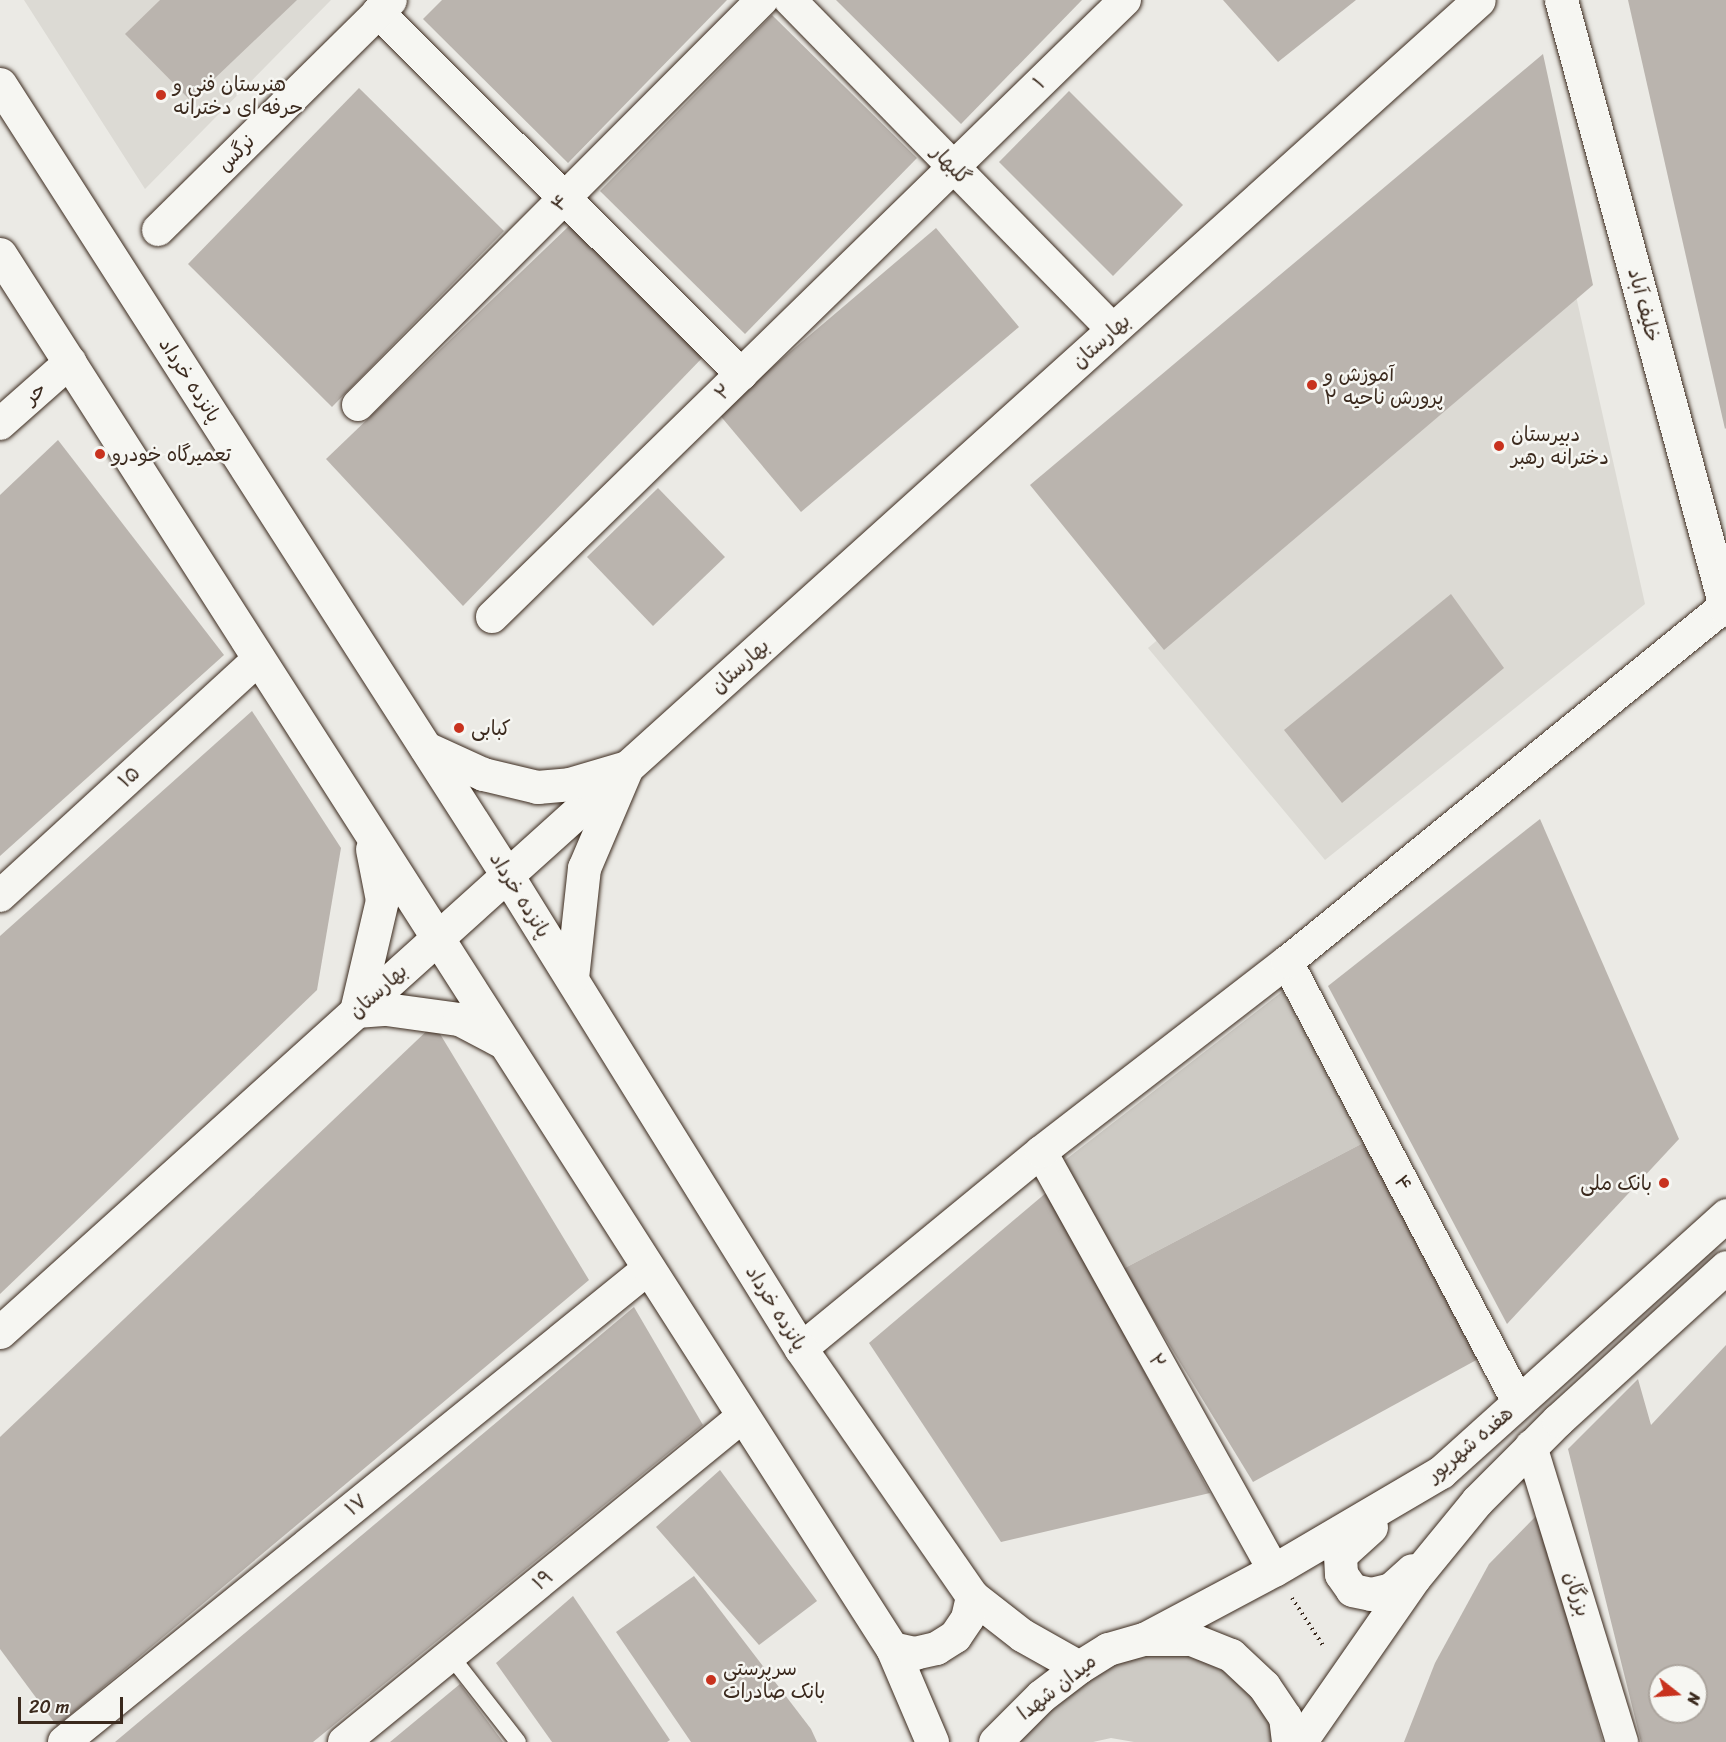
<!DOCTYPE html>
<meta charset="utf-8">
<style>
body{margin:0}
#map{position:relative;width:1726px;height:1742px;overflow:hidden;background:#ebeae5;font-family:Sriracha,"Playpen Sans Arabic",sans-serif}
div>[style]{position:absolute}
.built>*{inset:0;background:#dcdad4}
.green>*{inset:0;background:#cdcac4}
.building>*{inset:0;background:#bab4ae}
.path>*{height:4px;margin-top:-2px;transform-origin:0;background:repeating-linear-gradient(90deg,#3b2a1e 0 1.5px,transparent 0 6px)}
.roads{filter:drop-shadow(0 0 2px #3b2a1e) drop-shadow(0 0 2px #3b2a1e)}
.service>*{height:16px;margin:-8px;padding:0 8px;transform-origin:8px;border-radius:8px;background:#f6f6f2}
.minor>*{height:32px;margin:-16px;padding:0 16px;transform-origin:16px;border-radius:16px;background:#f6f6f2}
.tertiary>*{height:33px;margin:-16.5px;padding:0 16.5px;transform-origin:16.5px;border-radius:16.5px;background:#f6f6f2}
.secondary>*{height:33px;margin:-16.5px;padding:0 16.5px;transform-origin:16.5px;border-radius:16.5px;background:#f6f6f2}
.primary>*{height:33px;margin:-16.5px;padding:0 16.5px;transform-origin:16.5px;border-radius:16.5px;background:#f6f6f2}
.dots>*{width:16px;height:16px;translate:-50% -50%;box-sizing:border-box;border:3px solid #f6f6f2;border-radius:50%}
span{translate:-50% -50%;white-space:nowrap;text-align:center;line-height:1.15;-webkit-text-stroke:5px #f6f6f2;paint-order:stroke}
.street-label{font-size:20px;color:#3b2a1e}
.poi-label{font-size:20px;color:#3b2a1e}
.left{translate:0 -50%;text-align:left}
.right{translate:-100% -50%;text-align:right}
.north{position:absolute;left:1648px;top:1664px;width:60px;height:60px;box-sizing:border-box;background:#f6f6f2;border:2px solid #aba49d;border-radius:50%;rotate:107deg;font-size:16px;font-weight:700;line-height:24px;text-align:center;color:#3b2a1e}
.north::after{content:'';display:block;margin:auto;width:21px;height:27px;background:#c8321e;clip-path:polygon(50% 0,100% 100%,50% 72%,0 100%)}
.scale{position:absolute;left:18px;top:1697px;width:105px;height:27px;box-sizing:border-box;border:3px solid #3b2a1e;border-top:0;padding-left:8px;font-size:18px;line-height:21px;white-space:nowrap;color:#3b2a1e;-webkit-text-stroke:4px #f6f6f2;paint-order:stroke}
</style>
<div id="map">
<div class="built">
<i style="clip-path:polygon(24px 0,331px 0,145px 189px)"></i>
<i style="clip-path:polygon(1574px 287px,1645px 604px,1325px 860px,1148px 648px)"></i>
</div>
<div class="green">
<i style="clip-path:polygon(1283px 991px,1365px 1142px,1123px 1269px,1060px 1164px)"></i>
<i style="clip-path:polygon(1182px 1651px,1248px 1683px,1280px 1742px,1134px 1742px,1111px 1738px,1093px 1742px,1011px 1742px,1109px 1660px)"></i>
</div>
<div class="building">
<i style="clip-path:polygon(160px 0,297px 0,191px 101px,125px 34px)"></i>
<i style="clip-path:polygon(442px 0,727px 0,568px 163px,423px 19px)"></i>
<i style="clip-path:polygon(836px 0,1082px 0,961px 124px)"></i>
<i style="clip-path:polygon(1223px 0,1356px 0,1278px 62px)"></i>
<i style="clip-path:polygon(1628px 0,1726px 0,1726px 428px,1725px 429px)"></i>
<i style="clip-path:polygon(772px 15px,917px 158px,745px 334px,600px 191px)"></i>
<i style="clip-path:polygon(1543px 54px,1593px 285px,1164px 650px,1030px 485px)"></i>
<i style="clip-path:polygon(359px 88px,504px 231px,332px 407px,188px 264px)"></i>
<i style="clip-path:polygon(1069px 91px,1183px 205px,1113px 276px,999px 162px)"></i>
<i style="clip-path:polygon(570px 225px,704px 356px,463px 606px,326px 459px)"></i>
<i style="clip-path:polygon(936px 228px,1019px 327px,801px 512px,718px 413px)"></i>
<i style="clip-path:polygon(58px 440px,224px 655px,0 856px,0 495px)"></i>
<i style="clip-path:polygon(658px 488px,725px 557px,653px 626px,587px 557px)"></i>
<i style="clip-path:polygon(1451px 594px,1504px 668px,1342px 803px,1284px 730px)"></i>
<i style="clip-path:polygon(252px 711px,341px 848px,317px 990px,0 1294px,0 936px)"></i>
<i style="clip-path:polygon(1540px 819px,1679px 1139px,1507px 1324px,1328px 986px)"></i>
<i style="clip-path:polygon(434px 1024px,589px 1280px,57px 1726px,0 1649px,0 1437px)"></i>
<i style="clip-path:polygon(1365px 1142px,1491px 1352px,1253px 1482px,1123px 1269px)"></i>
<i style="clip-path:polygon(1047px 1192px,1210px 1493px,1001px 1542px,869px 1343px)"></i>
<i style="clip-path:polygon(634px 1307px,703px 1425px,313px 1742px,115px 1742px)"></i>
<i style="clip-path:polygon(evenodd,1726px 1345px,1726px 1742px,1641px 1742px,1568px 1449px,1638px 1379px,1651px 1425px,1726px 1345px,1660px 1676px,1696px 1676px,1696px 1712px,1660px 1712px,1660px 1676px)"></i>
<i style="clip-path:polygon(720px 1470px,817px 1601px,759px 1645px,656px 1527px)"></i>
<i style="clip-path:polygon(1539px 1513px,1603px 1742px,1404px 1742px,1435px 1663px,1489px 1564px)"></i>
<i style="clip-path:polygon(694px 1576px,811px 1729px,817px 1742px,691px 1742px,616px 1632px)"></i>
<i style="clip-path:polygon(573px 1596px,670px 1740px,667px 1742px,552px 1742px,496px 1663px)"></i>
<i style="clip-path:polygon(460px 1684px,503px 1742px,390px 1742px)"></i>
</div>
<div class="path">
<i style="left:1292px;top:1598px;width:59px;rotate:56.9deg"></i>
</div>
<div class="roads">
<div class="service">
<i style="left:450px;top:1655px;width:110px;rotate:52deg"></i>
</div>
<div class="minor">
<i style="left:790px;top:0;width:462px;rotate:45.6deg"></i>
<i style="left:378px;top:12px;width:513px;rotate:44.92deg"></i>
<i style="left:158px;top:230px;width:327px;rotate:-44.6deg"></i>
<i style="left:358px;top:405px;width:572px;rotate:-45.07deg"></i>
<i style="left:0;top:424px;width:94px;rotate:-41.5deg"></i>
<i style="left:492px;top:617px;width:884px;rotate:-44.27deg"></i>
<i style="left:0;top:896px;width:351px;rotate:-42.5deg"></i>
<i style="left:1287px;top:962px;width:498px;rotate:62.3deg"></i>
<i style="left:1041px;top:1152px;width:479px;rotate:60.9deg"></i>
<i style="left:801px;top:1349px;width:310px;rotate:-39.4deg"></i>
<i style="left:1041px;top:1152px;width:311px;rotate:-37.7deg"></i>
<i style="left:1287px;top:962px;width:564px;rotate:-39.1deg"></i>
<i style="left:1531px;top:1446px;width:310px;rotate:72.9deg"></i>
<i style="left:64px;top:1742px;width:752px;rotate:-39.01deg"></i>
<i style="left:344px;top:1742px;width:514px;rotate:-39.23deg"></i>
</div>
<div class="tertiary">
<i style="left:1561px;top:0;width:632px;rotate:74.86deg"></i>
</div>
<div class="secondary">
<i style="left:0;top:1332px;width:1990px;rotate:-42.01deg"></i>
<i style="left:1371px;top:1527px;width:42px;rotate:137.9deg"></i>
<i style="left:1340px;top:1555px;width:19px;rotate:87deg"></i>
<i style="left:1341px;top:1574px;width:19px;rotate:55deg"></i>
<i style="left:1352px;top:1590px;width:19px;rotate:12deg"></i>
<i style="left:1371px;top:1594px;width:21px;rotate:-14deg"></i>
<i style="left:1391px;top:1589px;width:28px;rotate:-42deg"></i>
<i style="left:1144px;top:1639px;width:147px;rotate:-28deg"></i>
<i style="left:1274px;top:1570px;width:194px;rotate:-30.4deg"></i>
<i style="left:1441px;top:1472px;width:384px;rotate:-42deg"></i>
<i style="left:1300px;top:1742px;width:200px;rotate:-55.2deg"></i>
<i style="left:1414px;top:1578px;width:99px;rotate:-50.7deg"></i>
<i style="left:1477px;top:1501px;width:115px;rotate:-45deg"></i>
<i style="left:1558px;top:1420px;width:227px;rotate:-42.3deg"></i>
</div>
<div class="primary">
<i style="left:0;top:84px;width:940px;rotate:57.34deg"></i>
<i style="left:507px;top:875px;width:558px;rotate:58.19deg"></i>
<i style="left:801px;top:1349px;width:300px;rotate:55.3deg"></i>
<i style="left:972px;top:1596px;width:63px;rotate:38deg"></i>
<i style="left:1022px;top:1635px;width:65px;rotate:29.3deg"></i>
<i style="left:0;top:254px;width:1655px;rotate:57.39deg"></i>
<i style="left:892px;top:1648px;width:102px;rotate:66.9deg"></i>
<i style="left:426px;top:748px;width:63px;rotate:24.5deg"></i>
<i style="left:483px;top:774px;width:56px;rotate:13.5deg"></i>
<i style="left:537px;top:787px;width:32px;rotate:-5deg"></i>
<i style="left:569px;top:784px;width:60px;rotate:-16.3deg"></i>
<i style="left:372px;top:849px;width:52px;rotate:78.9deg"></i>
<i style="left:382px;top:900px;width:114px;rotate:103.2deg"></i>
<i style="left:356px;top:1011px;width:30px;rotate:-4deg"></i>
<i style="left:386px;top:1009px;width:74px;rotate:7.8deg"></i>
<i style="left:459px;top:1019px;width:47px;rotate:27.6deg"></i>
<i style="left:572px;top:978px;width:111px;rotate:-83.8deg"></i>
<i style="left:584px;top:868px;width:110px;rotate:-66.9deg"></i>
<i style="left:892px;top:1648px;width:23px;rotate:13deg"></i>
<i style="left:914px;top:1653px;width:23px;rotate:-13deg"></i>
<i style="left:936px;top:1648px;width:22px;rotate:-32deg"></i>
<i style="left:955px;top:1636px;width:22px;rotate:-56deg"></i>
<i style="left:967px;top:1618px;width:23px;rotate:-77deg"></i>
<i style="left:995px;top:1742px;width:65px;rotate:-45deg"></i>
<i style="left:1041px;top:1696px;width:48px;rotate:-37.3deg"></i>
<i style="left:1079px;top:1667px;width:34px;rotate:-32deg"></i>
<i style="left:1108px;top:1649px;width:37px;rotate:-16deg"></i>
<i style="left:1144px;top:1639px;width:47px"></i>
<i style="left:1191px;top:1639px;width:43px;rotate:21.8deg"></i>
<i style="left:1231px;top:1655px;width:45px;rotate:43.2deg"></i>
<i style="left:1264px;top:1686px;width:37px;rotate:56deg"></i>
<i style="left:1285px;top:1717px;width:25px;rotate:83deg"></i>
</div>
</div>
<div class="dots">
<i style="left:161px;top:95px;background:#c8321e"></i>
<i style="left:1312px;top:385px;background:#c8321e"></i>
<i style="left:1499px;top:446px;background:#c8321e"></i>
<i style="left:100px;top:454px;background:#c8321e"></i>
<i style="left:459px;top:728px;background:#c8321e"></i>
<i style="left:1664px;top:1183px;background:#c8321e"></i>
<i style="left:711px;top:1680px;background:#c8321e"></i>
</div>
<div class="street-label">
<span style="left:1039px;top:83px;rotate:-44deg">۱</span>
<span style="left:236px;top:153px;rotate:-45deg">نرگس</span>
<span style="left:951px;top:165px;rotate:46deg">گلبهار</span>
<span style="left:560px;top:203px;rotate:-45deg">۴</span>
<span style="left:1644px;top:305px;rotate:75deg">خلیف آباد</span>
<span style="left:1101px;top:341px;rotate:-42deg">بهارستان</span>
<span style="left:190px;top:380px;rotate:57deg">پانزده خرداد</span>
<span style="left:723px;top:392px;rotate:-44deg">۲</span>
<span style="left:35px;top:393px;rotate:-42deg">حر</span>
<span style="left:740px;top:666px;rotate:-42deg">بهارستان</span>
<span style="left:129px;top:777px;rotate:-42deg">۱۵</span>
<span style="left:520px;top:895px;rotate:58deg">پانزده خرداد</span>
<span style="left:378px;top:991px;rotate:-42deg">بهارستان</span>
<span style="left:1403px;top:1183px;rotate:62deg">۴</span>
<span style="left:776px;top:1308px;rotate:58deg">پانزده خرداد</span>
<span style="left:1157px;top:1361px;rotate:61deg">۲</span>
<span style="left:1470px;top:1444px;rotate:-40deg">هفده شهریور</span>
<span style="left:356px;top:1505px;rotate:-39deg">۱۷</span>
<span style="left:543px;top:1580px;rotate:-39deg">۱۹</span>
<span style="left:1577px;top:1594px;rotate:73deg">بزرگان</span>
<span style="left:1057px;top:1687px;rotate:-38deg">میدان شهدا</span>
</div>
<div class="poi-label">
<span class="left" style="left:173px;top:96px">هنرستان فنی و<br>حرفه ای دخترانه</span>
<span class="left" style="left:1324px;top:386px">آموزش و<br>پرورش ناحیه ۲</span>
<span class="left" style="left:1511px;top:446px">دبیرستان<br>دخترانه رهبر</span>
<span class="left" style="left:112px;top:454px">تعمیرگاه خودرو</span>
<span class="left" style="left:471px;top:728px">کبابی</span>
<span class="right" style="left:1652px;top:1183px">بانک ملی</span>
<span class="left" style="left:723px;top:1680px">سرپرستی<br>بانک صادرات</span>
</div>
<div class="north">N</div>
<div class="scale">20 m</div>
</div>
